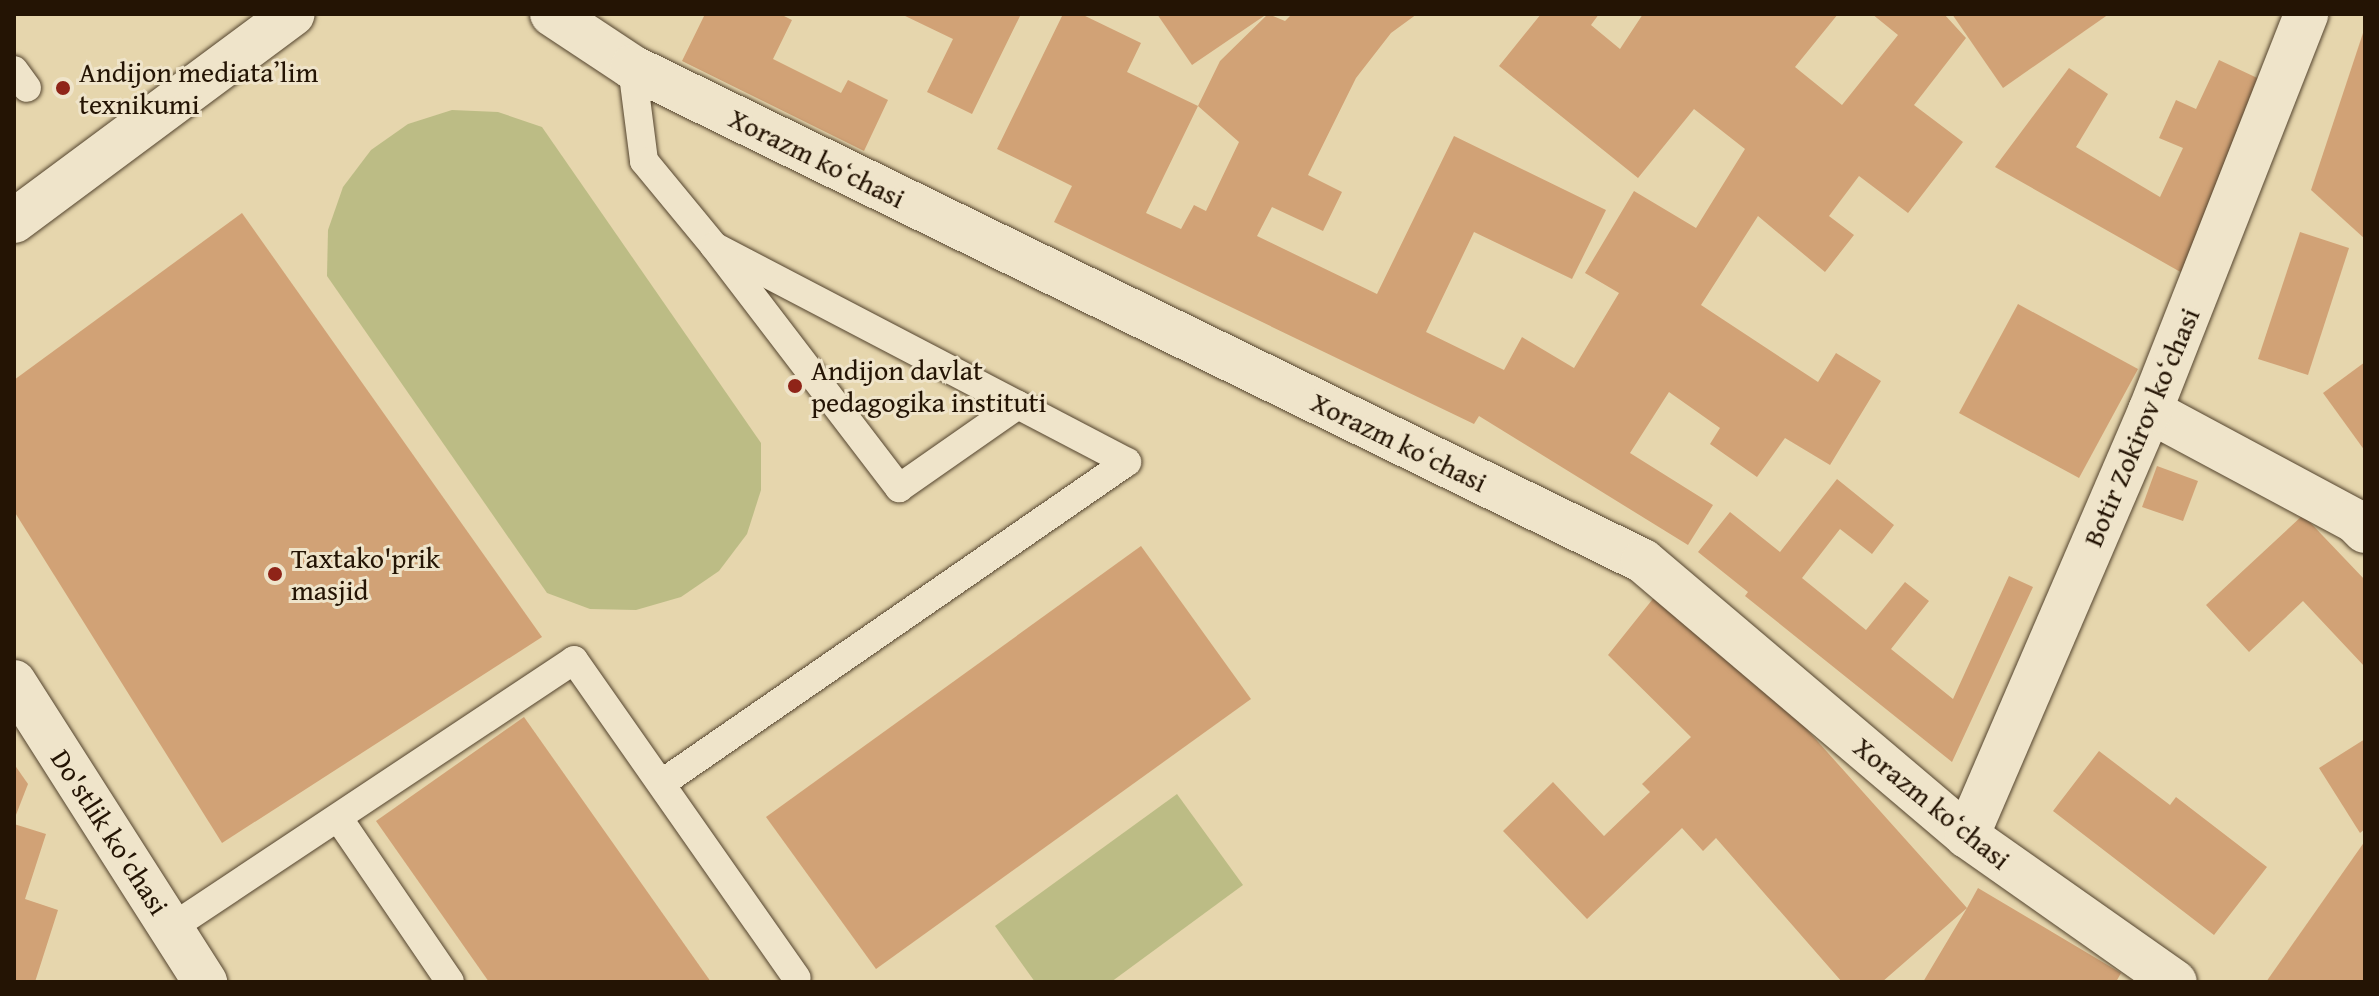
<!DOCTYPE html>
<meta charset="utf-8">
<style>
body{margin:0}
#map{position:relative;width:2379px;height:996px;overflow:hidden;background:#e6d6ad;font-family:"Gentium Book Plus",serif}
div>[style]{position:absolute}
.green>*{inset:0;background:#bcbc85}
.building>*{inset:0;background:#d1a276}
.roads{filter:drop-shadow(0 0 2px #54442e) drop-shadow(0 0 2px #54442e)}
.lane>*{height:28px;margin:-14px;padding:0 14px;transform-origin:14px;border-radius:14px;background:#efe4ca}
.street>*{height:44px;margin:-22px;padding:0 22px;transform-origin:22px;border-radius:22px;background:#efe4ca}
.dots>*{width:22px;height:22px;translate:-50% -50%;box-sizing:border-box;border:4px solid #efe4ca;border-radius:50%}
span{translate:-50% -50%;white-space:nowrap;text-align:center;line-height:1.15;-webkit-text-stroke:6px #efe4ca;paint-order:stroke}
.poi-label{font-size:28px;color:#241404}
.left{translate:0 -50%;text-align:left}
.street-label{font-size:28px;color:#241404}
.frame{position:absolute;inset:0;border:16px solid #241404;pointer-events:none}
</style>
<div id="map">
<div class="green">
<i style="clip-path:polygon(452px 110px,498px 112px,542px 127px,761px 443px,761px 490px,747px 534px,719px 571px,681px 597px,636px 610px,590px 609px,547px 593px,327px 276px,328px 230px,343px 187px,371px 150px,408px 124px)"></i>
<i style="clip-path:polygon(1177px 794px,1243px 885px,1111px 982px,1035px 982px,995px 926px)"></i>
</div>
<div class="building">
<i style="clip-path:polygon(705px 14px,780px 14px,792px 20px,773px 59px,841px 93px,848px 80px,888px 100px,864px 151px,682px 61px)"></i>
<i style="clip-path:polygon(901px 14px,1021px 14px,972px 114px,927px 92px,953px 39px)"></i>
<i style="clip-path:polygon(evenodd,1063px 14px,1081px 14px,1141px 43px,1127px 72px,1198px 106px,1220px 61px,1268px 14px,1285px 21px,1292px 14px,1417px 14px,1391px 33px,1356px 78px,1308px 175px,1342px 192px,1323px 231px,1272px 207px,1257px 236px,1377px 294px,1454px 136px,1606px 210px,1572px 279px,1474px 232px,1426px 332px,1504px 370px,1522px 337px,1574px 368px,1619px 293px,1585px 273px,1634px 191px,1696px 228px,1745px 149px,1694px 109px,1638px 178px,1499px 66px,1541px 14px,1599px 14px,1591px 25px,1620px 49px,1643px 14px,1838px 14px,1795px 67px,1842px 105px,1898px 35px,1872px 14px,1944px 14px,1966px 38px,1914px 105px,1963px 142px,1908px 213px,1859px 176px,1829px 216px,1854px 235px,1825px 272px,1758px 216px,1701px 305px,1818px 382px,1836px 353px,1881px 381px,1830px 465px,1785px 438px,1757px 477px,1710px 444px,1720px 428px,1669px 392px,1630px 453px,1713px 505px,1688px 545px,1479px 416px,1474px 424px,1054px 222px,1072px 186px,997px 149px,1063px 14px,1198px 106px,1239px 142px,1206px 211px,1194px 205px,1181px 229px,1146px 213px,1198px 106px)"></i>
<i style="clip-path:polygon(1157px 14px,1267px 14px,1192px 65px)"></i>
<i style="clip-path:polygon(1952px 14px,2109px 14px,2003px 88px)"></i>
<i style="clip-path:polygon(2364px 30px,2365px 30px,2365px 239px,2311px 190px)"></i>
<i style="clip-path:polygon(2219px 60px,2270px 84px,2184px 274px,1995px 167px,2069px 68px,2108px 94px,2076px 147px,2160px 197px,2183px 148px,2159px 138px,2176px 100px,2196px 109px)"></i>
<i style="clip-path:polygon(242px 213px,542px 637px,222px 843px,14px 511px,14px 380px)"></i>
<i style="clip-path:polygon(2300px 232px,2349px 248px,2308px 375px,2258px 359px)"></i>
<i style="clip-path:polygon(2018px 304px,2138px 369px,2079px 478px,1959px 413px)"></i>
<i style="clip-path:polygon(2365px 362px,2365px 451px,2323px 393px)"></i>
<i style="clip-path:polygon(2157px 466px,2198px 481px,2183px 521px,2142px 507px)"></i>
<i style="clip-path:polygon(1837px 479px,1894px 525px,1872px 554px,1840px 529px,1802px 578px,1866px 630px,1905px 582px,1929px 601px,1891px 649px,1953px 699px,2009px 576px,2033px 587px,1952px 762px,1745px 596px,1748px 592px,1698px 552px,1730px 512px,1780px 552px)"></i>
<i style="clip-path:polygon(2303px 515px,2365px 580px,2365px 667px,2303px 601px,2249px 652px,2206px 605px)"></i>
<i style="clip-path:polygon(1141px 546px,1251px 699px,876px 969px,766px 817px)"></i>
<i style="clip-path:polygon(1656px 595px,1785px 705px,1967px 908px,1978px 888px,2121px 973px,2116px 982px,1923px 982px,1967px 908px,1882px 982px,1842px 982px,1716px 838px,1703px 851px,1682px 828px,1587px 919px,1503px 831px,1553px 782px,1604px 836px,1650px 792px,1642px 784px,1691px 737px,1608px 655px)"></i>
<i style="clip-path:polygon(524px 717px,711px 982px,489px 982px,376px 821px)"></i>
<i style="clip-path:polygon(2365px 739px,2365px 829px,2360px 833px,2319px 768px)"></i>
<i style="clip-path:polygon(2099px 751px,2170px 805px,2176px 797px,2267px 867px,2214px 935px,2053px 811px)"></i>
<i style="clip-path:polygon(14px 764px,28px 784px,14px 820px)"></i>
<i style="clip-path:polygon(14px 824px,46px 834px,25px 899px,58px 910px,35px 982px,14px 982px)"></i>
<i style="clip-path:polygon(2365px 841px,2365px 982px,2266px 982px)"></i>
</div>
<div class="roads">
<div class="lane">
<i style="left:632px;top:67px;width:95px;rotate:82.7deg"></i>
<i style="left:644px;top:161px;width:110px;rotate:50.5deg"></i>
<i style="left:14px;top:70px;width:22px;rotate:54deg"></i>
<i style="left:662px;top:783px;width:565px;rotate:-34.62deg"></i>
<i style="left:1127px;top:462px;width:123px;rotate:-152.4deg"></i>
<i style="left:1018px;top:405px;width:343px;rotate:-152.4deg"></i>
<i style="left:714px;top:246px;width:305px;rotate:52.6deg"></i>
<i style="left:899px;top:488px;width:145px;rotate:-34.9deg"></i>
<i style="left:339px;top:819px;width:197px;rotate:55.7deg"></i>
<i style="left:171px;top:928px;width:484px;rotate:-33.6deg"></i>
<i style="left:574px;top:660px;width:388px;rotate:55deg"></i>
</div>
<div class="street">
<i style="left:552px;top:14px;width:96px;rotate:33.5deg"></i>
<i style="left:632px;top:67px;width:1125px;rotate:26.04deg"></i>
<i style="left:1643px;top:561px;width:425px;rotate:40.3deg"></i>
<i style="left:1967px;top:836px;width:254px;rotate:35.1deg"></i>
<i style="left:14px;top:221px;width:347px;rotate:-36.6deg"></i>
<i style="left:2150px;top:411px;width:233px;rotate:28.2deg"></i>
<i style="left:2355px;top:521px;width:14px;rotate:45deg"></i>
<i style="left:14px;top:682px;width:356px;rotate:57.5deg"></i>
<i style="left:1967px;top:836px;width:463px;rotate:-66.7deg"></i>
<i style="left:2150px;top:411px;width:427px;rotate:-68.5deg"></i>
</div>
</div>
<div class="dots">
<i style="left:63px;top:88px;background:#8f2418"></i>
<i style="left:795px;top:386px;background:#8f2418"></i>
<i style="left:275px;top:574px;background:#8f2418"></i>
</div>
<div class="poi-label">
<span class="left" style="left:79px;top:88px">Andijon mediataʼlim<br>texnikumi</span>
<span class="left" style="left:811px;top:386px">Andijon davlat<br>pedagogika instituti</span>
<span class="left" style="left:291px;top:574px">Taxtako'prik<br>masjid</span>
</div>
<div class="street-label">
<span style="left:817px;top:158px;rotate:26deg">Xorazm koʻchasi</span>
<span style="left:2141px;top:427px;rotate:-67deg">Botir Zokirov koʻchasi</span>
<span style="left:1399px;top:442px;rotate:26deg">Xorazm koʻchasi</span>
<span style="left:1932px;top:803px;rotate:39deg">Xorazm koʻchasi</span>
<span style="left:110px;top:832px;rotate:57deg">Do'stlik ko'chasi</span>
</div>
<div class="frame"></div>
</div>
